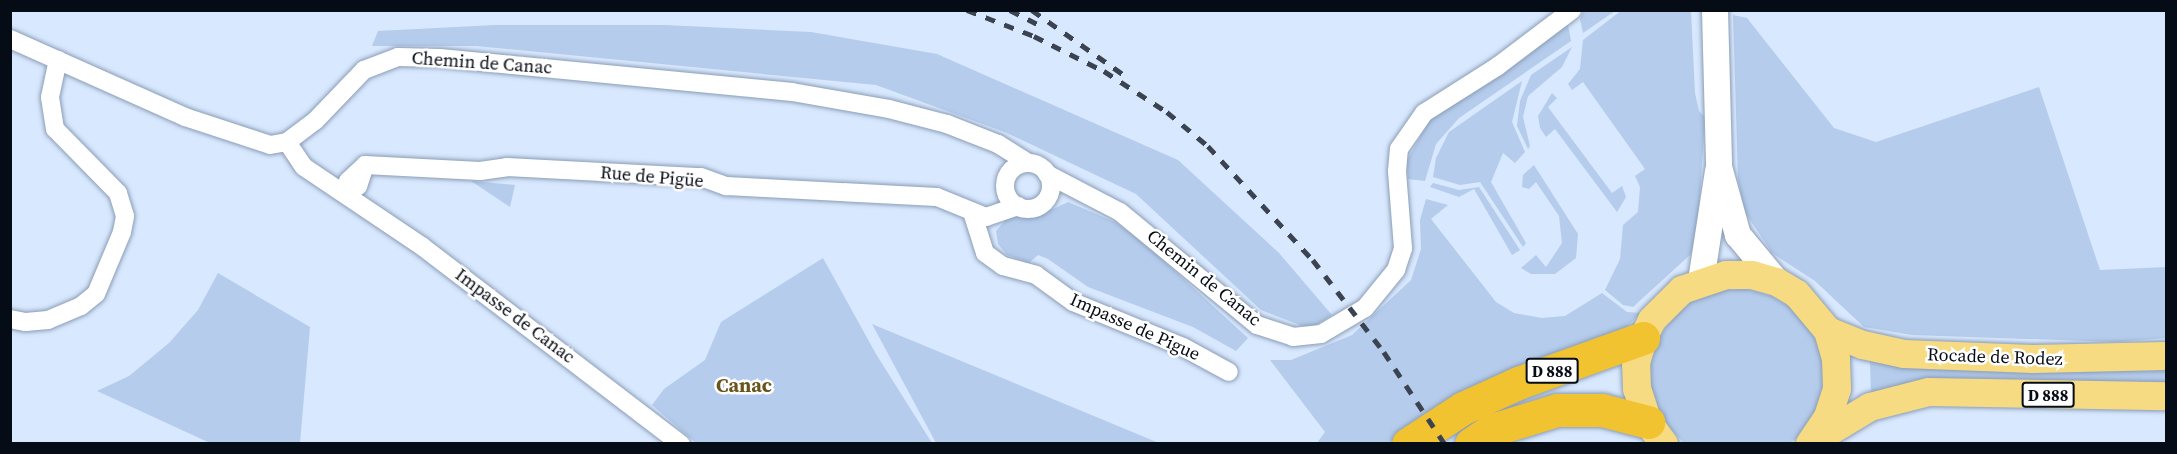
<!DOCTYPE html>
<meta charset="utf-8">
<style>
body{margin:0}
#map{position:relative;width:2177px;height:454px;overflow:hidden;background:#d8e8fe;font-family:"Source Serif 4",serif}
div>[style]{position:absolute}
.green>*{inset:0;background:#b5ccec}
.roads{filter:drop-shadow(0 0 2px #8a9db7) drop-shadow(0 0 2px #8a9db7)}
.street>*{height:18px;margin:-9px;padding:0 9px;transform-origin:9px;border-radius:9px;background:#fff}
.street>.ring{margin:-9px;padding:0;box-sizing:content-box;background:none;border:18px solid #fff;border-radius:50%}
.secondary>*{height:26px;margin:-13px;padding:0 13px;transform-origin:13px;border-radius:13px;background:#fff}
.primary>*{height:28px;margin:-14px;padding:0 14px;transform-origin:14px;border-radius:14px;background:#f7db83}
.highway>*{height:33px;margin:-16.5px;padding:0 16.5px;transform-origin:16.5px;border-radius:16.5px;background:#f2c330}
.rail>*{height:4.5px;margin-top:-2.25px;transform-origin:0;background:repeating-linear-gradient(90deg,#3a434f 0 10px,transparent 0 20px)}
span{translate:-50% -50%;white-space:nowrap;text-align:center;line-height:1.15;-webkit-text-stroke:5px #fff;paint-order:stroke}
.shield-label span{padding:2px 4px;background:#fff;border:2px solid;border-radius:4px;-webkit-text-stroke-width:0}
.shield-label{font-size:16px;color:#060c15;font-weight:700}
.street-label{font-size:18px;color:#060c15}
.neighbourhood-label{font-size:20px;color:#69551b;font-weight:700}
.frame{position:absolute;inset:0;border:12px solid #060c15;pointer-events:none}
</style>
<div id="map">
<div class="green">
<i style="clip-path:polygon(1584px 10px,1615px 10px,1615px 11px,1583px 33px,1580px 19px)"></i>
<i style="clip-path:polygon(1622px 10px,1691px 11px,1695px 93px,1699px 111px,1705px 117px,1697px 241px,1690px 255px,1633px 307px,1623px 305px,1605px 290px,1620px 259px,1623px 225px,1638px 212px,1640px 187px,1635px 176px,1645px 169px,1583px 82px,1572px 90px,1568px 84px,1580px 69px,1583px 40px)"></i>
<i style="clip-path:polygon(1733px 15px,1747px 18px,1834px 128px,1876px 142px,2039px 87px,2100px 270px,2166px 267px,2166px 338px,2116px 342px,1912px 335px,1864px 327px,1815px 281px,1772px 253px,1745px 212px,1738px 180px)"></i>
<i style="clip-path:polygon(495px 25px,665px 25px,811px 32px,937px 54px,1178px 160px,1279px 253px,1332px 315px,1310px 329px,1261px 310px,1136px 194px,1007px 133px,876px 85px,476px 46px,372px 46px,378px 31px)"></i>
<i style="clip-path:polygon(1568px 25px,1571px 41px,1459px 118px,1436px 144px,1425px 181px,1408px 179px,1407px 160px,1429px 121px)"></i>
<i style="clip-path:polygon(1572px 47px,1562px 67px,1528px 96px,1523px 117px,1530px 146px,1528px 149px,1517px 126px,1520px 101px,1531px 75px)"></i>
<i style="clip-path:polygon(1522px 81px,1512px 122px,1525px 152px,1515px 163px,1503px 153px,1491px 182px,1526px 243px,1523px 247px,1480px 182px,1460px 185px,1433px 177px,1436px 158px,1449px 132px)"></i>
<i style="clip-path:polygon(1552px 93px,1557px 98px,1548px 107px,1612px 193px,1622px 186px,1626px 197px,1617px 212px,1555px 129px,1546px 137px,1540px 128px,1538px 116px)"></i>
<i style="clip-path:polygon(1534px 165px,1578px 234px,1576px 258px,1555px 274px,1531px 274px,1521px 268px,1536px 255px,1546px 267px,1562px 243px,1559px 216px,1536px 182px,1529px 189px,1522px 187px,1523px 175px)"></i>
<i style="clip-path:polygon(471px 181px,515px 185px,510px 207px)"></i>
<i style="clip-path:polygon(1433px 183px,1459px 190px,1479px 187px,1520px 250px,1512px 255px,1474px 189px,1459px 197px,1430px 187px)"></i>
<i style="clip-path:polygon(1426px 199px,1448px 205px,1431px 219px,1496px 302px,1514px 313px,1542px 318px,1565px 316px,1602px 293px,1627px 312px,1641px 313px,1619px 334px,1386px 443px,1317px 443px,1325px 432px,1270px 360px,1291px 360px,1352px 335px,1411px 280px,1421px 249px,1420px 220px)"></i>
<i style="clip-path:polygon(1068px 202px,1115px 222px,1142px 241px,1248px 338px,1236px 351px,1193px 327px,1088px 287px,1048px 259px,1038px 255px,1029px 263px,1007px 255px,998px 244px,996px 231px,1010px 215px,1036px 217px)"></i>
<i style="clip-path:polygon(823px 258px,876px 354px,932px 443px,696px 443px,652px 405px,664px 389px,705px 360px,721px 322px)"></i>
<i style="clip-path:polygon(218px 273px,310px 327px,300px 443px,210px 443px,97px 391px,129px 376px,169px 343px,198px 310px)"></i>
<i style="clip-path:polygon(1745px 289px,1771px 296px,1795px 310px,1812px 331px,1822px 357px,1824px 384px,1817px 411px,1802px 434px,1790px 443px,1684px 443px,1662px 420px,1652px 395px,1650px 368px,1657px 342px,1671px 319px,1692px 301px,1717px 291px)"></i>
<i style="clip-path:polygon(872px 324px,1159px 443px,936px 443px)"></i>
<i style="clip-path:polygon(1870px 361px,2066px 372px,2166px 370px,2166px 386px,1871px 399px)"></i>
</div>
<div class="roads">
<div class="street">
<i style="left:10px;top:39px;width:192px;rotate:24deg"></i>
<i style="left:185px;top:117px;width:89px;rotate:18.2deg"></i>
<i style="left:270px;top:145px;width:17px;rotate:-10deg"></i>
<i style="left:287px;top:142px;width:35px;rotate:-37deg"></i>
<i style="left:315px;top:121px;width:71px;rotate:-46.1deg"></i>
<i style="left:364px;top:70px;width:36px;rotate:-21deg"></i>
<i style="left:398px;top:57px;width:42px;rotate:1.4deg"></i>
<i style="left:440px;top:58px;width:354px;rotate:5.5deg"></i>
<i style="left:792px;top:92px;width:98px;rotate:9.9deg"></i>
<i style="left:889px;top:109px;width:60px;rotate:14.5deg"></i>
<i style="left:947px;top:124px;width:55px;rotate:21.4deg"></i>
<i style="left:998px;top:144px;width:36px;rotate:32deg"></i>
<i style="left:287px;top:142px;width:30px;rotate:56deg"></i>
<i style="left:304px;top:167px;width:143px;rotate:33.9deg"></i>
<i style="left:423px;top:247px;width:325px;rotate:37.4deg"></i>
<i class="ring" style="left:1005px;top:163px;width:28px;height:28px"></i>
<i style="left:365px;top:165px;width:115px;rotate:3deg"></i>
<i style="left:480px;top:171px;width:27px;rotate:-8deg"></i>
<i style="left:507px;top:167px;width:194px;rotate:3deg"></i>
<i style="left:701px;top:177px;width:27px;rotate:20deg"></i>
<i style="left:726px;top:186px;width:211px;rotate:3deg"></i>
<i style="left:937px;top:197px;width:53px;rotate:22.2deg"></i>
<i style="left:986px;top:217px;width:34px;rotate:-19deg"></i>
<i style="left:365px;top:165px;width:22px;rotate:108deg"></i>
<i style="left:358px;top:186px;width:14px;rotate:146deg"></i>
<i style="left:346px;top:194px;width:13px;rotate:-81deg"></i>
<i style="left:348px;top:181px;width:23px;rotate:-43deg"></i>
<i style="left:1047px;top:174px;width:82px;rotate:27.5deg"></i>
<i style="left:1120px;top:212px;width:178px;rotate:39.5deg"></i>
<i style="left:1257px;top:325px;width:38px;rotate:18deg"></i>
<i style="left:1293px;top:337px;width:28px;rotate:-6deg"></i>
<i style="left:1321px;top:334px;width:51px;rotate:-30.6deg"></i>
<i style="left:1365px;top:308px;width:49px;rotate:-50.8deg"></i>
<i style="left:1396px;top:270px;width:23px;rotate:-72deg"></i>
<i style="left:1403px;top:248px;width:77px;rotate:-94.5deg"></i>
<i style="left:1397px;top:171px;width:22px;rotate:-85deg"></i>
<i style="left:1399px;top:149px;width:44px;rotate:-55.2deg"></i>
<i style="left:1424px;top:113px;width:88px;rotate:-32.4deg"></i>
<i style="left:1498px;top:66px;width:93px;rotate:-37.1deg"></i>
<i style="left:972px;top:212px;width:43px;rotate:72.4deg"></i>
<i style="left:985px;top:253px;width:22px;rotate:36deg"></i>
<i style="left:1003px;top:266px;width:34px;rotate:15deg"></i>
<i style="left:1036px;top:275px;width:46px;rotate:36.1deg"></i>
<i style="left:1073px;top:302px;width:119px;rotate:22.2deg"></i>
<i style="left:1183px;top:347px;width:52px;rotate:28.5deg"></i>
<i style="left:10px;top:319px;width:16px;rotate:11deg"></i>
<i style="left:26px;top:322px;width:22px;rotate:-5deg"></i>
<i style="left:48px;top:320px;width:36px;rotate:-23deg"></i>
<i style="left:81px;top:306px;width:19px;rotate:-39deg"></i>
<i style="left:96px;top:294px;width:67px;rotate:-67.2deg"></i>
<i style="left:122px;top:232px;width:16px;rotate:-79deg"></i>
<i style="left:125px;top:216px;width:24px;rotate:-107deg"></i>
<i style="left:118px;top:193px;width:90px;rotate:-134.5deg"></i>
<i style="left:55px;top:129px;width:32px;rotate:-99deg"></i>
<i style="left:50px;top:97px;width:38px;rotate:-78deg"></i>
</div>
<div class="secondary">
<i style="left:1715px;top:10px;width:157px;rotate:88.5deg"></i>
<i style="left:1719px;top:167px;width:71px;rotate:74.4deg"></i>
<i style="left:1738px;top:235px;width:61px;rotate:50.3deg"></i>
<i style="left:1701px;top:281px;width:111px;rotate:-81.2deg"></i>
</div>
<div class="primary">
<i style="left:1828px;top:331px;width:38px;rotate:22deg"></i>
<i style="left:1863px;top:345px;width:42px;rotate:12.4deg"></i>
<i style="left:1904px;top:354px;width:129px;rotate:2.2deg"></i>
<i style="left:2033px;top:359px;width:133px;rotate:-1.3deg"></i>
<i style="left:1817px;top:439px;width:62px;rotate:-31.1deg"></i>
<i style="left:1870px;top:407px;width:61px;rotate:-14.3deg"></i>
<i style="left:1929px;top:392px;width:237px;rotate:1deg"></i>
<i style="left:1664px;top:444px;width:27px;rotate:-126deg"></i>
<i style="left:1648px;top:422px;width:35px;rotate:-108deg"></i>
<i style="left:1637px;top:389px;width:26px;rotate:-92deg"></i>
<i style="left:1636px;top:363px;width:26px;rotate:-74deg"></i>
<i style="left:1643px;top:338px;width:20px;rotate:-63deg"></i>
<i style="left:1652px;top:320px;width:42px;rotate:-45deg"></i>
<i style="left:1682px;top:290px;width:46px;rotate:-18.8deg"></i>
<i style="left:1726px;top:275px;width:26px"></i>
<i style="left:1752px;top:275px;width:26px;rotate:16deg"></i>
<i style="left:1777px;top:282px;width:23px;rotate:31deg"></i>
<i style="left:1797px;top:294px;width:48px;rotate:50deg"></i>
<i style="left:1828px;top:331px;width:29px;rotate:74deg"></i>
<i style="left:1836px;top:359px;width:30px;rotate:88deg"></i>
<i style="left:1837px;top:389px;width:29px;rotate:108deg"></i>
<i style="left:1828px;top:417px;width:32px;rotate:124deg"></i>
</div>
<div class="highway">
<i style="left:1408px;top:444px;width:66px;rotate:-33.2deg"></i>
<i style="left:1463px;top:408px;width:60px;rotate:-24.4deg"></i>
<i style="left:1518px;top:383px;width:133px;rotate:-19.8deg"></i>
<i style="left:1471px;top:444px;width:25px;rotate:-34deg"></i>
<i style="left:1492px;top:430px;width:68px;rotate:-17.1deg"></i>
<i style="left:1557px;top:410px;width:45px"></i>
<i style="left:1602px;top:410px;width:48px;rotate:14.6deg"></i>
</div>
</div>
<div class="rail">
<i style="left:967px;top:10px;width:72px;rotate:21.2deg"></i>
<i style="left:1034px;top:36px;width:78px;rotate:26.6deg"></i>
<i style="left:1104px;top:71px;width:75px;rotate:33.1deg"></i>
<i style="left:1167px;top:112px;width:53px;rotate:39.7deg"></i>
<i style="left:1208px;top:146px;width:155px;rotate:47.4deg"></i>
<i style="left:1313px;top:260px;width:116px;rotate:52.3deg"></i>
<i style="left:1384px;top:352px;width:110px;rotate:56.5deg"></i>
<i style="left:1010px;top:10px;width:38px;rotate:27deg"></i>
<i style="left:1032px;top:10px;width:113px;rotate:35.2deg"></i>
</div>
<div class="shield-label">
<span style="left:1552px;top:371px">D 888</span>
<span style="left:2048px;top:395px">D 888</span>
</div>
<div class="street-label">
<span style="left:482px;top:63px;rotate:4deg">Chemin de Canac</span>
<span style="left:652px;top:177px;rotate:5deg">Rue de Pigüe</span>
<span style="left:1204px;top:278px;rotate:39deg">Chemin de Canac</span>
<span style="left:515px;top:316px;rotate:37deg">Impasse de Canac</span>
<span style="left:1135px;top:327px;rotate:24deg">Impasse de Pigue</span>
<span style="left:1995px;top:357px;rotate:2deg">Rocade de Rodez</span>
</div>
<div class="neighbourhood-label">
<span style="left:744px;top:385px">Canac</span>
</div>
<div class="frame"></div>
</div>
